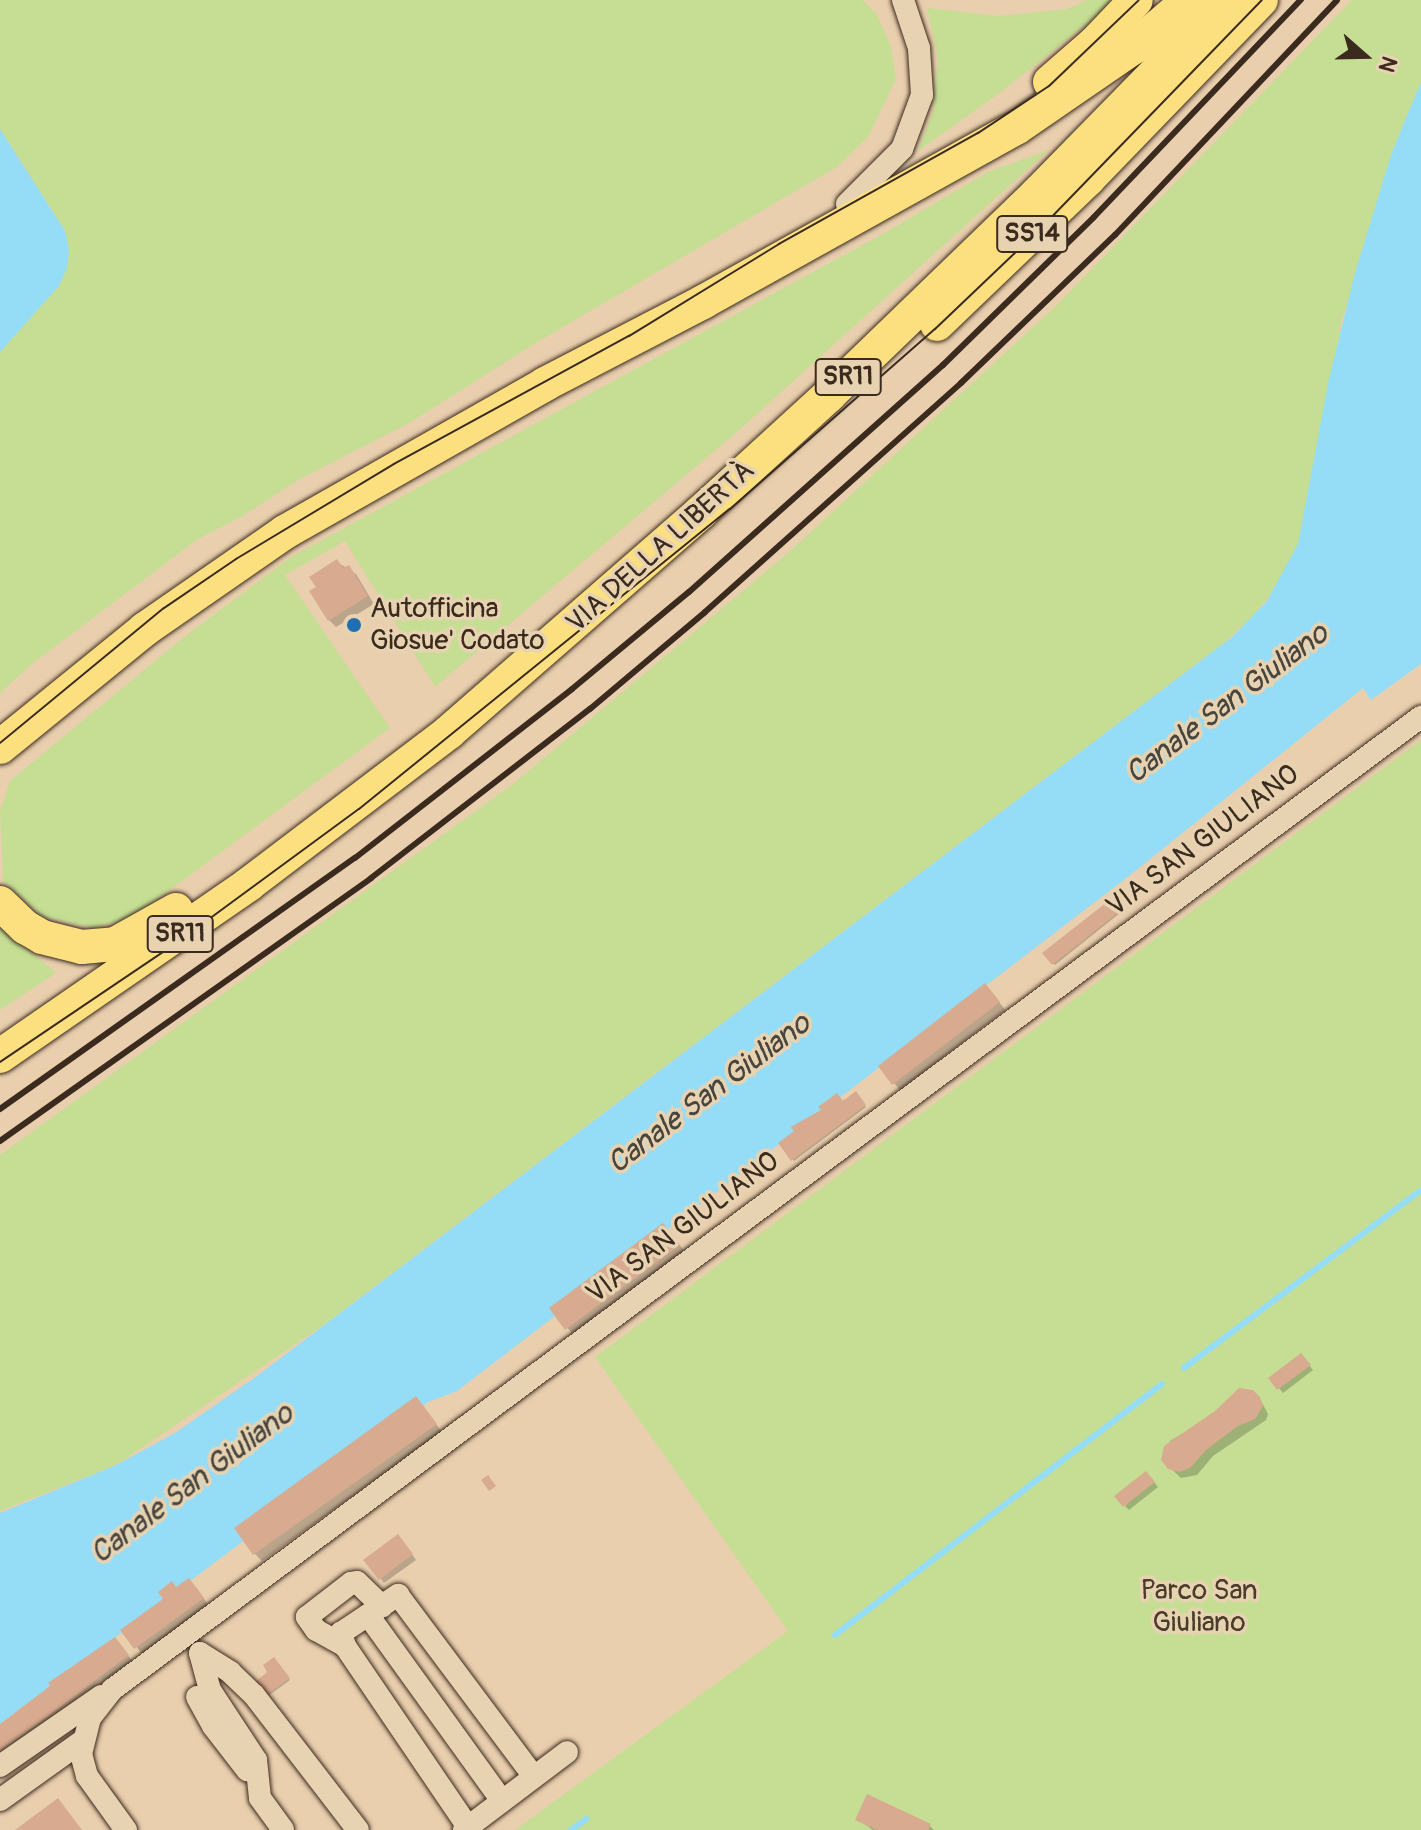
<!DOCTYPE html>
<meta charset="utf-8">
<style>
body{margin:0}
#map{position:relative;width:1421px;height:1830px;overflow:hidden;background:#e9cfae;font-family:Pangolin,sans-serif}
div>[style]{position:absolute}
.green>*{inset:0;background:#c5de94}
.water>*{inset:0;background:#95dcf7}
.shadow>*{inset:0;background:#0003}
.stream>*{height:6px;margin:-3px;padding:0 3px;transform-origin:3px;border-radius:3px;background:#95dcf7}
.building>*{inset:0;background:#d8ab90}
.roads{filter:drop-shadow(0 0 2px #3b2a1e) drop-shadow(0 0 2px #3b2a1e)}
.minor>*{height:22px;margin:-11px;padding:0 11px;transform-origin:11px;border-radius:11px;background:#e7d3b1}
.highway>*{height:34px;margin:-17px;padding:0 17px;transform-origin:17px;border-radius:17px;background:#fce080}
.tram>*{height:2px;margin:-1px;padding:0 1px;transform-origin:1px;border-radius:1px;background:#3b2a1e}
.rail>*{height:6px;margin:-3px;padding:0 3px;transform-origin:3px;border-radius:3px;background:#3b2a1e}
.dots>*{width:22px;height:22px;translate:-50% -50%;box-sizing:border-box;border:4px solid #e7d3b1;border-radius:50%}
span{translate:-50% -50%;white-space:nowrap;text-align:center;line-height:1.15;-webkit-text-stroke:7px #e7d3b1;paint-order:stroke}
.shield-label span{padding:2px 6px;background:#e7d3b1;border:2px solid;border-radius:6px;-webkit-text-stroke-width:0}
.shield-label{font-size:26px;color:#3b2a1e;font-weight:700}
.street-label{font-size:28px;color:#3b2a1e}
.poi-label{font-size:28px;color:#3b2a1e}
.left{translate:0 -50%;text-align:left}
.park-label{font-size:28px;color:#493c2a}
.water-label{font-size:30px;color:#48453f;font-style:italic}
.north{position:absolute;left:1325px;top:16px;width:80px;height:80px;-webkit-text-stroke:6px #e7d3b1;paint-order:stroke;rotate:110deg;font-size:22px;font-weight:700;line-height:32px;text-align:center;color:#3b2a1e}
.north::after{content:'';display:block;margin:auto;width:28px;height:36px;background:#3b2a1e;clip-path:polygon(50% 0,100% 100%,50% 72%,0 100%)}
</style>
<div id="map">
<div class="green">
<i style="clip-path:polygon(0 0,863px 0,876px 13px,891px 46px,896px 79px,868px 137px,837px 167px,539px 341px,409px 423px,300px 479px,239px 518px,198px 539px,33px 663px,0 693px,0 352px,59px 286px,69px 250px,65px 231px,0 129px)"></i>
<i style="clip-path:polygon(1087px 0,1117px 0,1001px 92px,918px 151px,933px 111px,938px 58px,927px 8px,999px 16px,1067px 9px)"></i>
<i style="clip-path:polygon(1352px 0,1421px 0,1421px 82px,1342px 320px,1298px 544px,1283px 577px,1257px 612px,1224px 643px,321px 1327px,116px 1465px,0 1511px,0 1155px,513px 784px,788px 553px,1056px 306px)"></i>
<i style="clip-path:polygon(1049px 150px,737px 432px,435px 687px,345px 541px,285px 575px,390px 728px,133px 917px,93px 928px,43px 917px,3px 881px,0 811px,10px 781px,184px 637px,291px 557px,879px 236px,990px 171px)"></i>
<i style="clip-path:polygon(1421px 740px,1421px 1830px,515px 1830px,788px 1631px,595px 1357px)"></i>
<i style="clip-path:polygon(0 926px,56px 973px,0 1010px)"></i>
</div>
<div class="water">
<i style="clip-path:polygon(1421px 82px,1421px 664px,1371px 700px,1363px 688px,1129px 876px,457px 1391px,428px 1402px,0 1724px,0 1513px,116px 1465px,175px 1433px,257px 1376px,1232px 637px,1267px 601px,1298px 544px,1329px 379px,1355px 273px,1392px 152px)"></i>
<i style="clip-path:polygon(0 129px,65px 231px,69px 250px,67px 268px,59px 286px,0 352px)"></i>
</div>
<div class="shadow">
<i style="clip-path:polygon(337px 562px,356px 574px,374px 604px,336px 627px,329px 620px,319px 588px)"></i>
<i style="clip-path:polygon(1115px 898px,1125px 909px,1055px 965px,1045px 954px)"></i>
<i style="clip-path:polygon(992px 992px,1005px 1010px,900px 1090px,894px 1083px)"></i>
<i style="clip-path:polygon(855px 1094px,866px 1107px,794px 1161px,781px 1144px,824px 1111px)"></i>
<i style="clip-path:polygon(670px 1232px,685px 1252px,574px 1336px,552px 1308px)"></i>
<i style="clip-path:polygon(1305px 1360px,1313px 1370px,1283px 1393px,1271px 1379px)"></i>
<i style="clip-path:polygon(1260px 1399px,1268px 1414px,1266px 1420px,1213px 1456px,1197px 1475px,1181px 1478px,1166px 1464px,1163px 1454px,1170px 1441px,1217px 1413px)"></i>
<i style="clip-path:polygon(422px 1405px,442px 1432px,262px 1561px,255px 1554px,237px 1529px)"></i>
<i style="clip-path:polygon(1150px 1477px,1158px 1487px,1129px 1510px,1125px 1506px)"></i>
<i style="clip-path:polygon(402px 1540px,416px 1560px,384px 1583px,366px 1560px)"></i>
<i style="clip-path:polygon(196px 1587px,209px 1606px,143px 1655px,123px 1630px,177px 1589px)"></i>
<i style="clip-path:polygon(121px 1646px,134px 1663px,0 1764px,0 1727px)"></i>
<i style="clip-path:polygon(274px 1660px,290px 1680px,268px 1696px,256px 1683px,270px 1672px)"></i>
<i style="clip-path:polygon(857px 1819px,930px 1826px,934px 1830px,873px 1830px)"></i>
</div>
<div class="stream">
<i style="left:1184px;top:1368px;width:296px;rotate:-36.9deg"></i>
<i style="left:835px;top:1635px;width:412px;rotate:-37.5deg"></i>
<i style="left:571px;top:1830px;width:19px;rotate:-36deg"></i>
</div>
<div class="building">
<i style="clip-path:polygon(337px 559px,343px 568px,349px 565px,368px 596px,328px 621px,309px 591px,316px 587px,309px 577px)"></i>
<i style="clip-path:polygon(1116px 895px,1125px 907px,1052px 965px,1042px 953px)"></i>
<i style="clip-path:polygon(985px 983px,1000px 1002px,892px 1085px,878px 1066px)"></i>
<i style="clip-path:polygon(856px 1091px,866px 1105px,791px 1161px,778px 1143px,794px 1131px,791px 1127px,821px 1110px,818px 1107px,837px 1093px,843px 1101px)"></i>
<i style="clip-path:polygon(663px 1223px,680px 1245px,565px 1330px,549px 1308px)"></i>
<i style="clip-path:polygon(1301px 1353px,1311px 1365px,1277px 1390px,1268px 1378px)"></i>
<i style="clip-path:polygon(1239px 1388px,1253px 1390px,1260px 1397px,1263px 1406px,1255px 1419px,1238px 1426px,1206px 1450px,1190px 1468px,1179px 1472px,1168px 1469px,1161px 1460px,1164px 1446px,1215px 1411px)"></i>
<i style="clip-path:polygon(416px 1396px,437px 1424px,253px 1555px,234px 1528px)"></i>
<i style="clip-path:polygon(1146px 1471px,1155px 1482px,1123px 1507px,1114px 1496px)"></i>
<i style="clip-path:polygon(488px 1475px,496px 1486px,489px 1491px,481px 1480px)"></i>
<i style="clip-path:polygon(398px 1534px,413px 1554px,379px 1580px,363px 1560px)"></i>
<i style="clip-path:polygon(189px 1578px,204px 1598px,134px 1649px,120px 1630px,163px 1599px,158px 1592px,172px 1581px,176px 1587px)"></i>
<i style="clip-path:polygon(115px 1637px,129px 1655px,0 1752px,0 1724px,50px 1686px,48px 1683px)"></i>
<i style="clip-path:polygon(274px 1657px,290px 1678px,265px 1696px,254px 1683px,267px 1672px,263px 1665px)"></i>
<i style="clip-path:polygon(867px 1794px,931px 1824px,928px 1830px,877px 1830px,855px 1820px)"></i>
<i style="clip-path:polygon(58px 1798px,82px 1830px,15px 1830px)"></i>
</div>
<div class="roads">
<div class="minor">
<i style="left:847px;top:204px;width:78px;rotate:-45deg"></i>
<i style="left:902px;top:149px;width:58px;rotate:-69.7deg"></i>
<i style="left:922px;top:95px;width:47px;rotate:-93.7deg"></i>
<i style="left:919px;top:48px;width:51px;rotate:-108.4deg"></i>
<i style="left:368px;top:1615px;width:229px;rotate:54.2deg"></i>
<i style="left:345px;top:1646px;width:33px;rotate:-151deg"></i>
<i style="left:316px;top:1630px;width:16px;rotate:-125deg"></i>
<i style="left:307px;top:1617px;width:56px;rotate:-37.7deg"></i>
<i style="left:351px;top:1583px;width:6px;rotate:-9deg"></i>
<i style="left:357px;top:1582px;width:35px;rotate:44deg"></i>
<i style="left:200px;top:1653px;width:36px;rotate:32deg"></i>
<i style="left:230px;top:1672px;width:33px;rotate:44deg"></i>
<i style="left:254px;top:1695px;width:170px;rotate:52.4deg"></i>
<i style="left:200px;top:1653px;width:38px;rotate:75deg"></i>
<i style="left:210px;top:1690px;width:84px;rotate:56.7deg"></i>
<i style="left:256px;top:1760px;width:38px;rotate:84deg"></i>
<i style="left:260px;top:1798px;width:39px;rotate:54deg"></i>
<i style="left:197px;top:1697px;width:33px;rotate:61deg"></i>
<i style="left:213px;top:1726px;width:56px;rotate:52.3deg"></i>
<i style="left:0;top:1766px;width:123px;rotate:-34.7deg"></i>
<i style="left:0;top:1800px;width:100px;rotate:-35.6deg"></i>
<i style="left:468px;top:1827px;width:219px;rotate:-124.2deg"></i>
<i style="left:345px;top:1646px;width:14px;rotate:-107deg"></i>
<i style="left:341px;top:1633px;width:69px;rotate:-33.7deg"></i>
<i style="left:398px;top:1595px;width:227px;rotate:53.2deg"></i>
<i style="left:126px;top:1830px;width:67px;rotate:-125.8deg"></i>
<i style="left:87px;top:1776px;width:23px;rotate:-105deg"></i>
<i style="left:81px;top:1754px;width:37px;rotate:-76deg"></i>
<i style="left:90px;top:1718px;width:37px;rotate:-52deg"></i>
<i style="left:113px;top:1689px;width:1630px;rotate:-36.62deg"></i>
<i style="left:464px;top:1830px;width:129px;rotate:-37.1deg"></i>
</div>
<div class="highway">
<i style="left:1050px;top:82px;width:60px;rotate:-40.9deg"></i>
<i style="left:1095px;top:43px;width:59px;rotate:-46.4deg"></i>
<i style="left:937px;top:324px;width:209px;rotate:-43.8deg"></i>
<i style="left:1088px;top:179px;width:249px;rotate:-46deg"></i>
<i style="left:0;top:747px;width:187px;rotate:-39.1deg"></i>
<i style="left:145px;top:629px;width:170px;rotate:-34.7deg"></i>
<i style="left:285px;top:532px;width:299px;rotate:-29.6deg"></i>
<i style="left:545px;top:384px;width:178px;rotate:-27.4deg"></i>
<i style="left:703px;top:302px;width:358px;rotate:-29.1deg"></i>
<i style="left:1016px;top:128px;width:143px;rotate:-34.5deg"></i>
<i style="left:1134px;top:47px;width:72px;rotate:-40.5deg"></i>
<i style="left:0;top:903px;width:35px;rotate:44deg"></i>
<i style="left:25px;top:927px;width:20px;rotate:30deg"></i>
<i style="left:42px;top:937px;width:41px;rotate:14deg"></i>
<i style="left:82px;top:947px;width:33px;rotate:-5deg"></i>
<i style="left:115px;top:944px;width:70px;rotate:-29.1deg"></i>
<i style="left:0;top:1056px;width:303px;rotate:-34.6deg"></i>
<i style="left:249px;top:884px;width:251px;rotate:-37.2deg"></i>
<i style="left:449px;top:732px;width:335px;rotate:-41.1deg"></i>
<i style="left:701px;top:512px;width:173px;rotate:-42.4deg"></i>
<i style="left:829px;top:395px;width:291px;rotate:-44deg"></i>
<i style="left:1038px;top:193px;width:270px;rotate:-45.6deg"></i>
</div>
</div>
<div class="tram">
<i style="left:0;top:743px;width:212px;rotate:-39.5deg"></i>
<i style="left:164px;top:608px;width:87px;rotate:-34.2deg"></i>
<i style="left:236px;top:559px;width:184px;rotate:-31deg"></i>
<i style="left:394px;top:464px;width:268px;rotate:-28.6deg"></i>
<i style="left:629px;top:336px;width:176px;rotate:-31.5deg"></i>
<i style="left:779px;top:244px;width:228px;rotate:-29.2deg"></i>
<i style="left:978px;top:133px;width:85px;rotate:-33.5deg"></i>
<i style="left:1049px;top:86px;width:124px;rotate:-43.7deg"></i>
<i style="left:0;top:1062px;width:211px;rotate:-34deg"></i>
<i style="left:175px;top:944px;width:228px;rotate:-36.3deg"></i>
<i style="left:359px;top:809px;width:477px;rotate:-39deg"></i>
<i style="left:730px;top:509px;width:273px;rotate:-41.3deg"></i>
<i style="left:935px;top:329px;width:144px;rotate:-43.6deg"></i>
<i style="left:1039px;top:230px;width:320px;rotate:-45.9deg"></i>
</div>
<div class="rail">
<i style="left:0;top:1109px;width:435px;rotate:-35.3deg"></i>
<i style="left:355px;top:858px;width:275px;rotate:-37.9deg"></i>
<i style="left:572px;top:689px;width:152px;rotate:-39.7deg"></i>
<i style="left:689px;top:592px;width:341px;rotate:-41.8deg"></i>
<i style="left:943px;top:365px;width:211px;rotate:-44.4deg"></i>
<i style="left:1094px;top:217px;width:300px;rotate:-46.4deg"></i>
<i style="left:0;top:1141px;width:455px;rotate:-35.3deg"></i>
<i style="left:371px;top:878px;width:277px;rotate:-37.7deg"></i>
<i style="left:590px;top:709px;width:150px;rotate:-40.1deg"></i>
<i style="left:705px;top:612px;width:343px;rotate:-41.8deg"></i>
<i style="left:961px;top:383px;width:214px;rotate:-43.9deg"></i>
<i style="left:1115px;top:235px;width:323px;rotate:-46.6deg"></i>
</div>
<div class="dots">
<i style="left:354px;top:625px;background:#1f6fb2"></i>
</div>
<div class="shield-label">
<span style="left:1032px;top:234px">SS14</span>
<span style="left:848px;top:377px">SR11</span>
<span style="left:180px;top:934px">SR11</span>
</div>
<div class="street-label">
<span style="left:661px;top:547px;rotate:-42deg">VIA DELLA LIBERTÀ</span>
<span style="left:1203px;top:841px;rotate:-37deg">VIA SAN GIULIANO</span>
<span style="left:683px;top:1228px;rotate:-37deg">VIA SAN GIULIANO</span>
</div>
<div class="poi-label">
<span class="left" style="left:370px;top:625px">Autofficina<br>Giosue' Codato</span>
</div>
<div class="park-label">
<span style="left:1199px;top:1607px">Parco San<br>Giuliano</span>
</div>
<div class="water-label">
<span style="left:1227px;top:704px;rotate:-37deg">Canale San Giuliano</span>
<span style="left:709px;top:1094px;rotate:-37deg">Canale San Giuliano</span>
<span style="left:192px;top:1484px;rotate:-37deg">Canale San Giuliano</span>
</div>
<div class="north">N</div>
</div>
